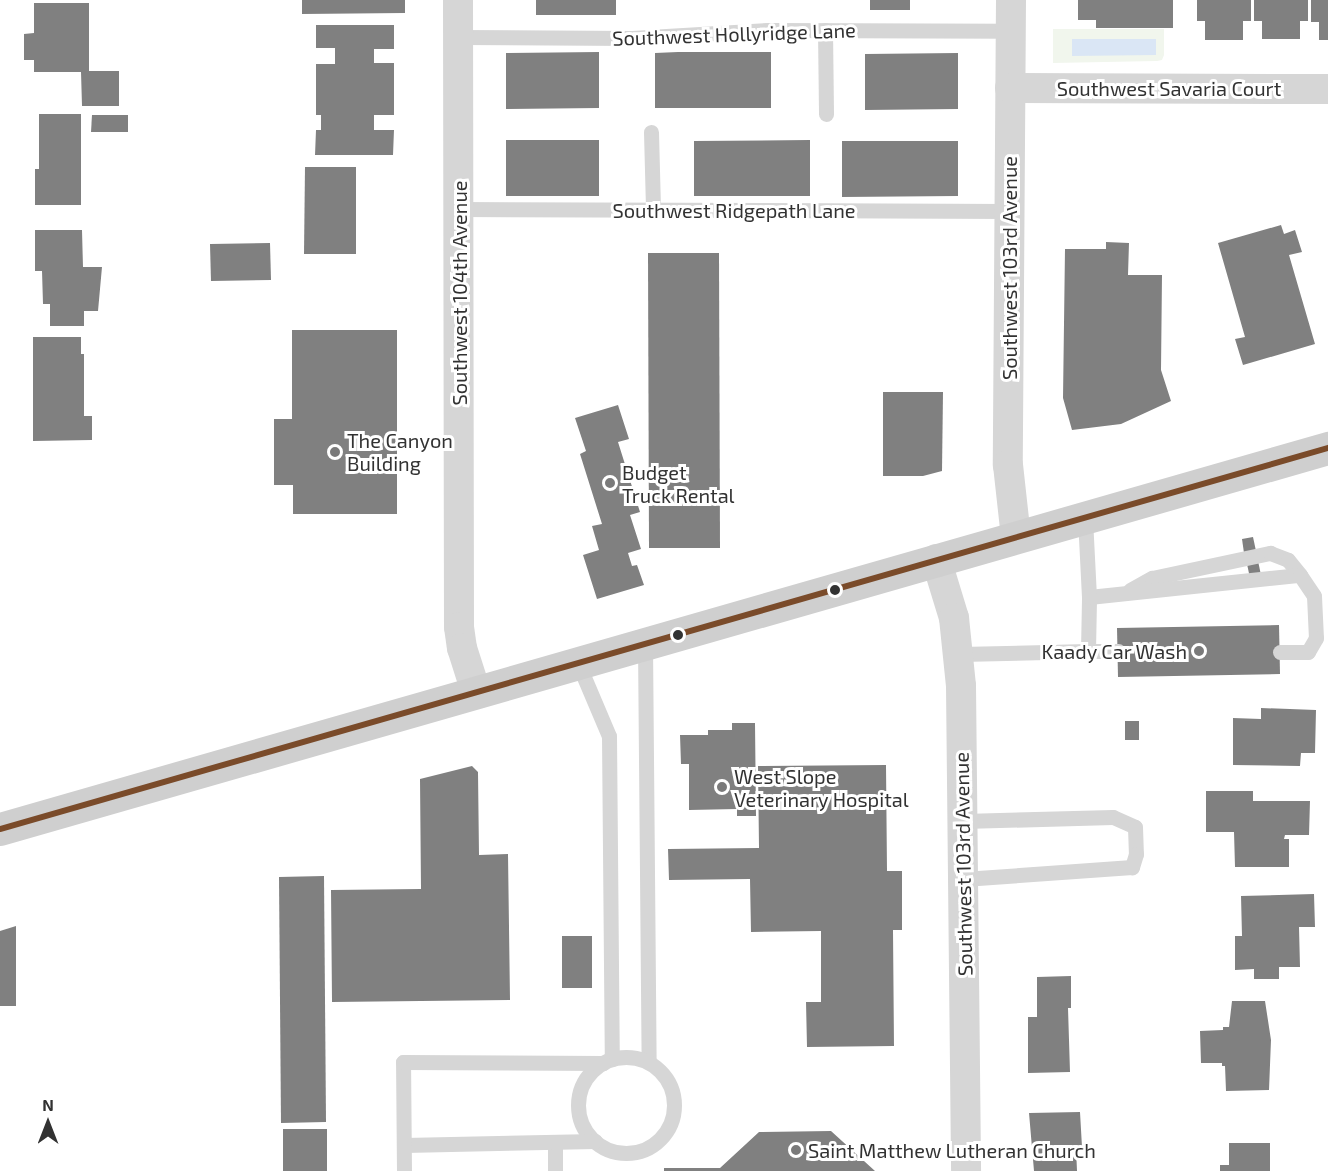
<!DOCTYPE html>
<style>
body{margin:0}
#map{position:relative;width:1328px;height:1171px;overflow:hidden;background:#fff;font-family:"Exo 2",sans-serif}
div>[style]{position:absolute}
.green>*{inset:0;background:#f1f6ed}
.water>*{inset:0;background:#dae6f5}
.building>*{inset:0;background:#808080}
.service>*{height:15px;margin:-7.5px;padding:0 7.5px;transform-origin:7.5px;border-radius:7.5px;background:#d6d6d6}
.service>.ring{margin:-7.5px;padding:0;box-sizing:content-box;background:none;border:15px solid #d6d6d6;border-radius:50%}
.minor>*{height:30px;margin:-15px;padding:0 15px;transform-origin:15px;border-radius:15px;background:#d6d6d6}
.secondary>*{height:33px;margin:-16.5px;padding:0 16.5px;transform-origin:16.5px;border-radius:16.5px;background:#cfcfcf}
.bus-1>*{height:6px;margin:-3px;padding:0 3px;transform-origin:3px;border-radius:3px;background:#7a4b2a}
.dots>*{width:16px;height:16px;translate:-50% -50%;box-sizing:border-box;border:3px solid #fff;border-radius:50%}
span{translate:-50% -50%;white-space:nowrap;text-align:center;line-height:1.15;-webkit-text-stroke:6px #fff;paint-order:stroke}
.street-label{font-size:20px;color:#323232}
.poi-label{font-size:20px;color:#323232}
.left{translate:0 -50%;text-align:left}
.right{translate:-100% -50%;text-align:right}
.north{position:absolute;left:18px;top:1093px;width:60px;height:60px;-webkit-text-stroke:4px #fff;paint-order:stroke;rotate:0deg;font-size:16px;font-weight:700;line-height:24px;text-align:center;color:#323232}
.north::after{content:'';display:block;margin:auto;width:21px;height:27px;background:#323232;clip-path:polygon(50% 0,100% 100%,50% 72%,0 100%)}
</style>
<div id="map">
<div class="green">
<i style="clip-path:polygon(1053px 29px,1164px 29px,1164px 55px,1162px 60px,1157px 61px,1053px 63px)"></i>
</div>
<div class="water">
<i style="clip-path:polygon(1072px 39px,1156px 39px,1156px 55px,1072px 56px)"></i>
</div>
<div class="building">
<i style="clip-path:polygon(302px 0,405px 0,405px 13px,302px 14px)"></i>
<i style="clip-path:polygon(536px 0,616px 0,616px 15px,536px 15px)"></i>
<i style="clip-path:polygon(870px 0,910px 0,910px 10px,870px 10px)"></i>
<i style="clip-path:polygon(1078px 0,1173px 0,1173px 28px,1096px 28px,1096px 20px,1078px 20px)"></i>
<i style="clip-path:polygon(1197px 0,1251px 0,1251px 21px,1243px 21px,1243px 40px,1205px 40px,1205px 21px,1197px 21px)"></i>
<i style="clip-path:polygon(1254px 0,1308px 0,1308px 21px,1300px 21px,1300px 39px,1262px 39px,1262px 21px,1254px 21px)"></i>
<i style="clip-path:polygon(1311px 0,1328px 0,1328px 40px,1319px 40px,1319px 22px,1311px 22px)"></i>
<i style="clip-path:polygon(34px 3px,89px 3px,89px 71px,119px 71px,119px 106px,82px 106px,81px 72px,34px 72px,34px 60px,24px 60px,24px 34px,34px 33px)"></i>
<i style="clip-path:polygon(316px 25px,394px 25px,394px 49px,374px 49px,374px 63px,394px 63px,394px 115px,374px 115px,374px 130px,394px 130px,393px 155px,315px 155px,316px 130px,321px 130px,321px 115px,316px 115px,316px 64px,335px 64px,335px 48px,316px 48px)"></i>
<i style="clip-path:polygon(599px 52px,599px 108px,506px 109px,506px 53px)"></i>
<i style="clip-path:polygon(678px 52px,771px 52px,771px 108px,655px 108px,655px 53px)"></i>
<i style="clip-path:polygon(958px 53px,958px 109px,865px 110px,865px 54px)"></i>
<i style="clip-path:polygon(39px 114px,81px 114px,81px 205px,35px 205px,35px 169px,39px 169px)"></i>
<i style="clip-path:polygon(92px 115px,128px 115px,128px 132px,91px 132px)"></i>
<i style="clip-path:polygon(506px 140px,599px 140px,599px 196px,506px 196px)"></i>
<i style="clip-path:polygon(810px 140px,810px 196px,694px 196px,694px 141px)"></i>
<i style="clip-path:polygon(842px 141px,958px 141px,958px 196px,842px 197px)"></i>
<i style="clip-path:polygon(305px 167px,356px 167px,356px 254px,304px 254px)"></i>
<i style="clip-path:polygon(1281px 225px,1284px 234px,1295px 230px,1302px 252px,1289px 255px,1315px 344px,1243px 365px,1235px 339px,1245px 337px,1218px 243px)"></i>
<i style="clip-path:polygon(35px 230px,82px 230px,83px 267px,102px 267px,98px 311px,84px 311px,84px 326px,50px 326px,50px 304px,43px 304px,42px 271px,35px 271px)"></i>
<i style="clip-path:polygon(1106px 242px,1129px 243px,1128px 275px,1162px 275px,1161px 370px,1171px 401px,1121px 424px,1072px 430px,1063px 398px,1065px 249px,1106px 249px)"></i>
<i style="clip-path:polygon(270px 243px,271px 280px,211px 281px,210px 244px)"></i>
<i style="clip-path:polygon(648px 253px,719px 253px,720px 548px,649px 548px)"></i>
<i style="clip-path:polygon(292px 330px,397px 330px,397px 514px,293px 514px,293px 485px,274px 485px,274px 419px,292px 419px)"></i>
<i style="clip-path:polygon(33px 337px,81px 337px,81px 354px,84px 354px,84px 416px,92px 416px,92px 440px,33px 441px)"></i>
<i style="clip-path:polygon(883px 392px,943px 392px,942px 471px,923px 476px,883px 476px)"></i>
<i style="clip-path:polygon(618px 405px,629px 439px,618px 442px,640px 512px,630px 515px,641px 549px,628px 553px,632px 566px,637px 565px,644px 585px,597px 599px,583px 555px,599px 550px,592px 526px,602px 524px,580px 454px,586px 451px,575px 418px)"></i>
<i style="clip-path:polygon(1253px 537px,1256px 551px,1244px 553px,1242px 539px)"></i>
<i style="clip-path:polygon(1258px 561px,1261px 575px,1250px 578px,1247px 564px)"></i>
<i style="clip-path:polygon(1279px 625px,1280px 674px,1118px 677px,1117px 628px)"></i>
<i style="clip-path:polygon(1261px 708px,1316px 710px,1315px 753px,1301px 753px,1300px 766px,1233px 765px,1233px 718px,1261px 719px)"></i>
<i style="clip-path:polygon(1125px 721px,1139px 721px,1139px 740px,1125px 740px)"></i>
<i style="clip-path:polygon(732px 723px,755px 723px,756px 816px,737px 816px,737px 809px,689px 810px,689px 764px,681px 764px,680px 735px,708px 735px,708px 730px,732px 730px)"></i>
<i style="clip-path:polygon(886px 765px,887px 871px,902px 871px,902px 930px,893px 930px,894px 1046px,807px 1047px,806px 1002px,821px 1002px,821px 931px,751px 932px,750px 879px,669px 880px,668px 849px,759px 848px,758px 766px)"></i>
<i style="clip-path:polygon(472px 766px,478px 772px,479px 855px,508px 854px,510px 1000px,332px 1002px,331px 890px,421px 889px,420px 779px)"></i>
<i style="clip-path:polygon(1206px 791px,1253px 791px,1253px 801px,1310px 801px,1309px 835px,1285px 835px,1284px 839px,1289px 839px,1289px 867px,1235px 867px,1234px 832px,1206px 832px)"></i>
<i style="clip-path:polygon(324px 876px,326px 1122px,281px 1123px,279px 877px)"></i>
<i style="clip-path:polygon(1314px 894px,1315px 927px,1299px 927px,1300px 967px,1279px 967px,1279px 979px,1254px 979px,1254px 969px,1235px 970px,1235px 936px,1242px 936px,1241px 896px)"></i>
<i style="clip-path:polygon(16px 926px,16px 1006px,0 1006px,0 931px)"></i>
<i style="clip-path:polygon(562px 936px,592px 936px,592px 988px,562px 988px)"></i>
<i style="clip-path:polygon(1071px 976px,1071px 1008px,1068px 1008px,1070px 1072px,1028px 1073px,1028px 1017px,1037px 1017px,1037px 977px)"></i>
<i style="clip-path:polygon(1232px 1001px,1265px 1001px,1271px 1040px,1269px 1090px,1226px 1091px,1225px 1066px,1222px 1066px,1222px 1063px,1201px 1063px,1200px 1031px,1223px 1030px,1223px 1027px,1229px 1027px)"></i>
<i style="clip-path:polygon(1080px 1112px,1082px 1147px,1076px 1147px,1077px 1171px,1034px 1171px,1029px 1113px)"></i>
<i style="clip-path:polygon(283px 1129px,327px 1129px,327px 1171px,283px 1171px)"></i>
<i style="clip-path:polygon(831px 1131px,875px 1171px,664px 1171px,664px 1168px,720px 1168px,759px 1132px)"></i>
<i style="clip-path:polygon(1229px 1143px,1270px 1143px,1270px 1171px,1220px 1171px,1220px 1165px,1229px 1165px)"></i>
</div>
<div class="service">
<i style="left:825px;top:30px;width:84px;rotate:89.3deg"></i>
<i style="left:457px;top:37px;width:175px;rotate:0.3deg"></i>
<i style="left:632px;top:38px;width:136px;rotate:-3.4deg"></i>
<i style="left:768px;top:30px;width:242px;rotate:0.2deg"></i>
<i style="left:651px;top:132px;width:77px;rotate:88.5deg"></i>
<i style="left:458px;top:209px;width:552px;rotate:0.21deg"></i>
<i style="left:1130px;top:590px;width:25px;rotate:-29deg"></i>
<i style="left:1152px;top:578px;width:121px;rotate:-12deg"></i>
<i style="left:1270px;top:553px;width:19px;rotate:21deg"></i>
<i style="left:1288px;top:560px;width:19px;rotate:51deg"></i>
<i style="left:1089px;top:597px;width:212px;rotate:-6deg"></i>
<i style="left:1300px;top:575px;width:25px;rotate:56deg"></i>
<i style="left:1314px;top:596px;width:42px;rotate:87.3deg"></i>
<i style="left:1316px;top:638px;width:16px;rotate:120deg"></i>
<i style="left:1308px;top:652px;width:28px;rotate:180deg"></i>
<i style="left:645px;top:644px;width:418px;rotate:89.5deg"></i>
<i style="left:1088px;top:651px;width:30px"></i>
<i style="left:960px;top:654px;width:128px;rotate:-1.3deg"></i>
<i style="left:1088px;top:651px;width:54px;rotate:-88.9deg"></i>
<i style="left:1089px;top:597px;width:80px;rotate:-92.9deg"></i>
<i style="left:578px;top:663px;width:79px;rotate:67deg"></i>
<i style="left:609px;top:736px;width:323px;rotate:89.5deg"></i>
<i style="left:963px;top:821px;width:150px;rotate:-1.5deg"></i>
<i style="left:1113px;top:817px;width:24px;rotate:24deg"></i>
<i style="left:1135px;top:827px;width:27px;rotate:88deg"></i>
<i style="left:1136px;top:854px;width:14px;rotate:107deg"></i>
<i style="left:1132px;top:867px;width:169px;rotate:175.9deg"></i>
<i class="ring" style="left:578px;top:1057px;width:81px;height:81px"></i>
<i style="left:555px;top:1142px;width:29px;rotate:90deg"></i>
<i style="left:404px;top:1145px;width:191px;rotate:-1.2deg"></i>
<i style="left:404px;top:1171px;width:109px;rotate:-90.5deg"></i>
<i style="left:403px;top:1062px;width:200px;rotate:0.3deg"></i>
</div>
<div class="minor">
<i style="left:458px;top:0;width:627px;rotate:89.91deg"></i>
<i style="left:459px;top:627px;width:21px;rotate:82deg"></i>
<i style="left:462px;top:648px;width:46px;rotate:72.3deg"></i>
<i style="left:1011px;top:0;width:465px;rotate:90.4deg"></i>
<i style="left:1008px;top:465px;width:72px;rotate:83.7deg"></i>
<i style="left:1010px;top:88px;width:318px;rotate:0.2deg"></i>
<i style="left:936px;top:559px;width:62px;rotate:73deg"></i>
<i style="left:954px;top:618px;width:68px;rotate:84.1deg"></i>
<i style="left:961px;top:686px;width:485px;rotate:89.4deg"></i>
</div>
<div class="secondary">
<i style="left:0;top:829px;width:1382px;rotate:-16.01deg"></i>
</div>
<div class="bus-1">
<i style="left:0;top:829px;width:1382px;rotate:-16.01deg"></i>
</div>
<div class="dots">
<i style="left:335px;top:452px;background:#7a7a7a"></i>
<i style="left:610px;top:483px;background:#7a7a7a"></i>
<i style="left:835px;top:590px;background:#323232"></i>
<i style="left:678px;top:635px;background:#323232"></i>
<i style="left:1199px;top:651px;background:#7a7a7a"></i>
<i style="left:722px;top:787px;background:#7a7a7a"></i>
<i style="left:796px;top:1150px;background:#7a7a7a"></i>
</div>
<div class="street-label">
<span style="left:734px;top:34px;rotate:-2deg">Southwest Hollyridge Lane</span>
<span style="left:1169px;top:88px">Southwest Savaria Court</span>
<span style="left:734px;top:210px">Southwest Ridgepath Lane</span>
<span style="left:1009px;top:268px;rotate:-90deg">Southwest 103rd Avenue</span>
<span style="left:459px;top:293px;rotate:-90deg">Southwest 104th Avenue</span>
<span style="left:963px;top:864px;rotate:-91deg">Southwest 103rd Avenue</span>
</div>
<div class="poi-label">
<span class="left" style="left:347px;top:452px">The Canyon<br>Building</span>
<span class="left" style="left:622px;top:484px">Budget<br>Truck Rental</span>
<span class="right" style="left:1187px;top:651px">Kaady Car Wash</span>
<span class="left" style="left:734px;top:788px">West Slope<br>Veterinary Hospital</span>
<span class="left" style="left:808px;top:1150px">Saint Matthew Lutheran Church</span>
</div>
<div class="north">N</div>
</div>
